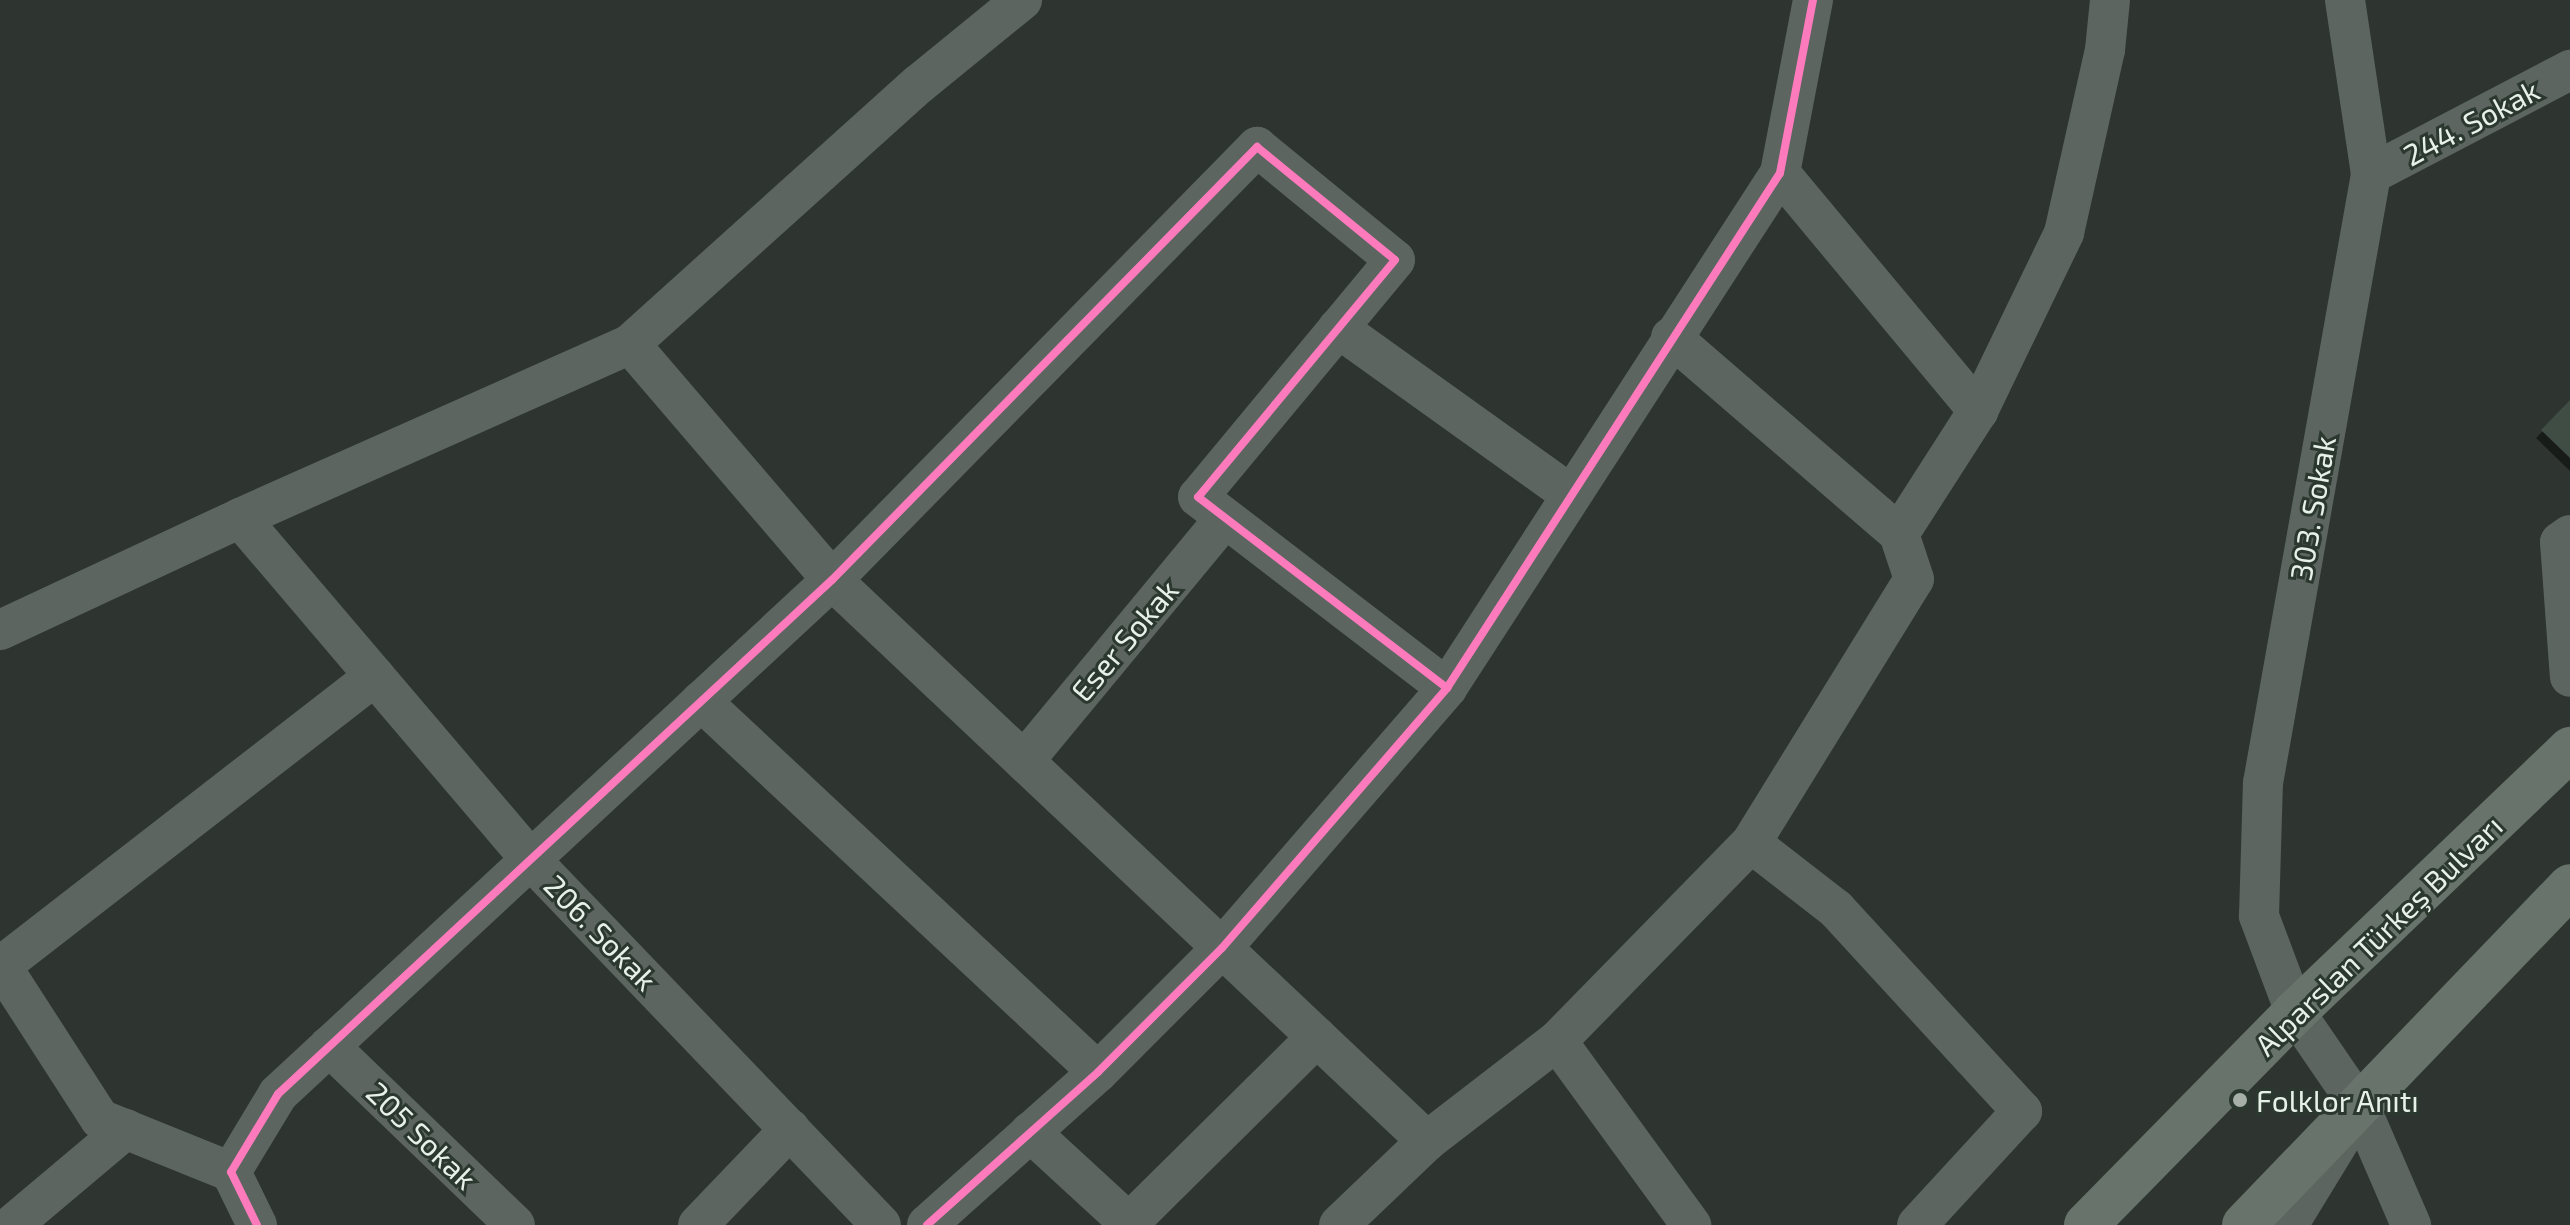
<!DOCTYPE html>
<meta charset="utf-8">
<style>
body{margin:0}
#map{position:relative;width:2570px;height:1225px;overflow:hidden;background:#2e3530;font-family:"Exo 2",sans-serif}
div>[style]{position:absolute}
.shadow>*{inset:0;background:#0007}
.building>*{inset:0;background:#404d45}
.minor>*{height:40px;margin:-20px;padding:0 20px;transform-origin:20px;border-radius:20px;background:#5c655f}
.highway>*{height:44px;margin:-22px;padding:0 22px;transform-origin:22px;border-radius:22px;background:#67736b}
.cycleway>*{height:8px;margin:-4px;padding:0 4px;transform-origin:4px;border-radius:4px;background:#fd7abc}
.dots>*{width:22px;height:22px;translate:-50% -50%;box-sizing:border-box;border:4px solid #2b382f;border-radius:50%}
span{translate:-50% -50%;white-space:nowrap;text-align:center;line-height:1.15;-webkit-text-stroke:6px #2b382f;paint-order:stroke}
.street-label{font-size:30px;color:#e8f0ea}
.poi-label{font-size:30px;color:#e8f0ea}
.left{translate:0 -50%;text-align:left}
</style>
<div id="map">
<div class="shadow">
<i style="clip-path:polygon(2570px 403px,2570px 471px,2536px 438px)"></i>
</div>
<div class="building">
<i style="clip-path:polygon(2570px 400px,2570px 458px,2541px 430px)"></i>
</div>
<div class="minor">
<i style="left:1780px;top:173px;width:310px;rotate:50.2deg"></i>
<i style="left:2371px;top:174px;width:225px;rotate:-27.6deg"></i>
<i style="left:1338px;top:328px;width:287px;rotate:35.6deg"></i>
<i style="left:1671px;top:337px;width:301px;rotate:40.8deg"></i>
<i style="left:630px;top:344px;width:311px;rotate:49.4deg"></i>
<i style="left:832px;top:580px;width:818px;rotate:43.32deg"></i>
<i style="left:240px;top:518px;width:448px;rotate:49.6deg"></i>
<i style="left:530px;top:859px;width:507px;rotate:46.2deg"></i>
<i style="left:2570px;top:535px;width:12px;rotate:145deg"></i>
<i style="left:2560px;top:542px;width:135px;rotate:85.8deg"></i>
<i style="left:0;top:630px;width:265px;rotate:-25deg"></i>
<i style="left:240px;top:518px;width:427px;rotate:-24deg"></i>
<i style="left:630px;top:344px;width:389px;rotate:-42deg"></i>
<i style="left:919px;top:84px;width:133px;rotate:-39.2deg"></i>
<i style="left:701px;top:701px;width:543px;rotate:43.06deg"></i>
<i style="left:1024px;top:761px;width:315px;rotate:-50.4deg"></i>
<i style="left:1751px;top:843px;width:108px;rotate:37.8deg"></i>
<i style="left:1836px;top:909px;width:275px;rotate:47.4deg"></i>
<i style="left:2022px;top:1111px;width:155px;rotate:132.6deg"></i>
<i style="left:0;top:964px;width:184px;rotate:57.2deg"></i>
<i style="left:100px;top:1119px;width:141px;rotate:22deg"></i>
<i style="left:1px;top:966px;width:473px;rotate:-37.8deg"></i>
<i style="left:1557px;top:1041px;width:228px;rotate:53.9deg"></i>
<i style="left:329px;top:1046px;width:258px;rotate:43.9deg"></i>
<i style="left:2360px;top:1107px;width:129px;rotate:66.6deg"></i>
<i style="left:1030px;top:1132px;width:134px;rotate:42.6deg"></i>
<i style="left:1142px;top:1210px;width:246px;rotate:-44.7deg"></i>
<i style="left:12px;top:1225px;width:149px;rotate:-40.1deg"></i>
<i style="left:257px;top:1225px;width:59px;rotate:-116.1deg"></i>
<i style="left:231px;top:1172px;width:91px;rotate:-58.9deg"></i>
<i style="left:278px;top:1094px;width:756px;rotate:-42.86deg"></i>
<i style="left:832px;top:580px;width:607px;rotate:-45.53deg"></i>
<i style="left:1257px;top:147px;width:178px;rotate:39.3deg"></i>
<i style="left:1395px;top:260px;width:308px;rotate:129.7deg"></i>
<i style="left:1198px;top:497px;width:314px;rotate:37.5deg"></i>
<i style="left:698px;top:1225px;width:133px;rotate:-46.2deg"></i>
<i style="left:927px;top:1225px;width:229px;rotate:-41.8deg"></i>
<i style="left:1098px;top:1072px;width:175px;rotate:-45deg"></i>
<i style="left:1222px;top:948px;width:344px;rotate:-49.1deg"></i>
<i style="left:1447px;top:688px;width:613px;rotate:-57.11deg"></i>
<i style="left:1780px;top:173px;width:176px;rotate:-79.2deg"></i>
<i style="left:1339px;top:1225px;width:122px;rotate:-43.7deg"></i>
<i style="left:1427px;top:1141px;width:164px;rotate:-37.6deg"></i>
<i style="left:1557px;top:1041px;width:277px;rotate:-45.6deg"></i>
<i style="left:1751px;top:843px;width:310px;rotate:-58.3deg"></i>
<i style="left:1914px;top:579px;width:47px;rotate:-108.4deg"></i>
<i style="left:1899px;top:534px;width:146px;rotate:-57.3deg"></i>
<i style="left:1978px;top:411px;width:198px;rotate:-64.2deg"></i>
<i style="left:2064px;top:233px;width:188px;rotate:-77.4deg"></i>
<i style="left:2105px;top:50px;width:50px;rotate:-84.3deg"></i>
<i style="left:2288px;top:1225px;width:138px;rotate:-58.6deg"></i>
<i style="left:2360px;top:1107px;width:115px;rotate:-124.4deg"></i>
<i style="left:2295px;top:1012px;width:103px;rotate:-110.6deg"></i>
<i style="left:2259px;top:916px;width:133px;rotate:-88.3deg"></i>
<i style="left:2263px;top:783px;width:619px;rotate:-79.94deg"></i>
<i style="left:2371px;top:174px;width:176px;rotate:-98.5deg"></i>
</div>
<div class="highway">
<i style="left:2086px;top:1225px;width:298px;rotate:-45.5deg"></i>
<i style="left:2295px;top:1012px;width:381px;rotate:-43.7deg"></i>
<i style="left:2244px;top:1225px;width:470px;rotate:-46.1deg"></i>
</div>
<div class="cycleway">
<i style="left:257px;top:1225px;width:59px;rotate:-116.1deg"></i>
<i style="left:231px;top:1172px;width:91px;rotate:-58.9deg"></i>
<i style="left:278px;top:1094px;width:756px;rotate:-42.86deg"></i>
<i style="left:832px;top:580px;width:607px;rotate:-45.53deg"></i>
<i style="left:1257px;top:147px;width:178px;rotate:39.3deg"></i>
<i style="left:1395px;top:260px;width:308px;rotate:129.7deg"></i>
<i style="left:1198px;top:497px;width:314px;rotate:37.5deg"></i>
<i style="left:927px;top:1225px;width:229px;rotate:-41.8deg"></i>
<i style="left:1098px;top:1072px;width:175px;rotate:-45deg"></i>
<i style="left:1222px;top:948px;width:344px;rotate:-49.1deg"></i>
<i style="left:1447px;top:688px;width:613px;rotate:-57.11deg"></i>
<i style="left:1780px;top:173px;width:176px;rotate:-79.2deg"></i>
</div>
<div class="dots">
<i style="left:2240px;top:1100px;background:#a7afa9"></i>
</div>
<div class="street-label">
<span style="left:2471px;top:122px;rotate:-28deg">244. Sokak</span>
<span style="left:2312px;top:508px;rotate:-80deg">303. Sokak</span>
<span style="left:1124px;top:640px;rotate:-50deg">Eser Sokak</span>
<span style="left:601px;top:932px;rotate:46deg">206. Sokak</span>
<span style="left:2378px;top:935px;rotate:-44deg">Alparslan Türkeş Bulvarı</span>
<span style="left:422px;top:1135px;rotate:44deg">205 Sokak</span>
</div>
<div class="poi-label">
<span class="left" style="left:2256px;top:1100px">Folklor Anıtı</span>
</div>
</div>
